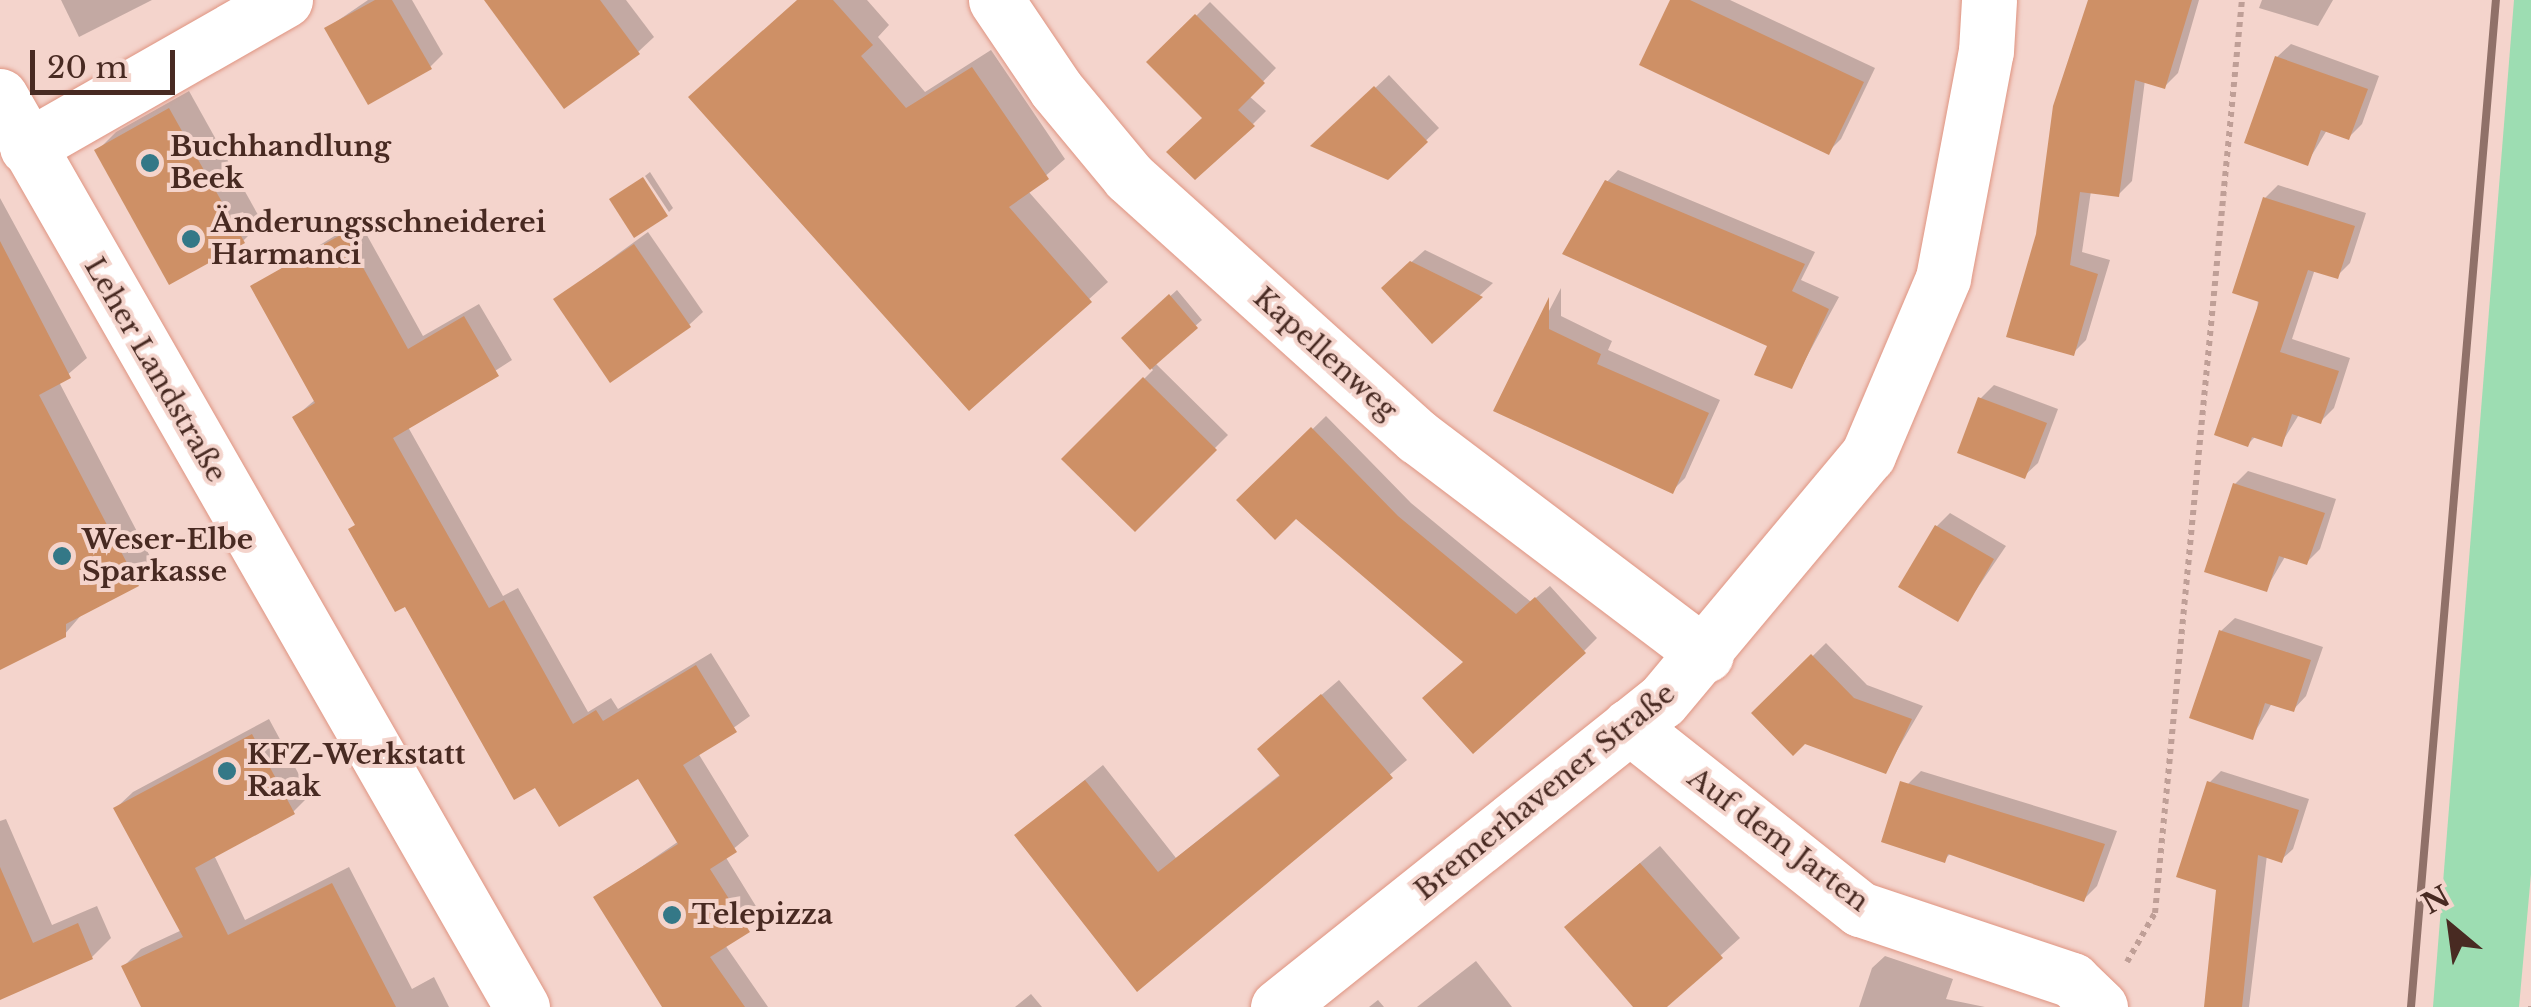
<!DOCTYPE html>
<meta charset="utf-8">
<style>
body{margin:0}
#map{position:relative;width:2531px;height:1007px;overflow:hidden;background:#f4d4cc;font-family:"Libre Baskerville",serif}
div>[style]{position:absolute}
.green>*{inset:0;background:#9dddb2}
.shadow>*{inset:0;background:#0003}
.building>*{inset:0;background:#ce9066}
.path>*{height:6px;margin-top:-3px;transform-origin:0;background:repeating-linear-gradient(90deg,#bf9f97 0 5px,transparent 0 10px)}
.roads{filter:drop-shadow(0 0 2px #df9481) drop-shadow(0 0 2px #df9481)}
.minor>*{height:55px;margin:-27.5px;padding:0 27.5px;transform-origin:27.5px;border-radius:27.5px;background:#fff}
.major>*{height:55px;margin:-27.5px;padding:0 27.5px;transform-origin:27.5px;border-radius:27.5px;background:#fff}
.rail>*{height:8px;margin:-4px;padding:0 4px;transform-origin:4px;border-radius:4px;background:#907169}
.dots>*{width:28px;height:28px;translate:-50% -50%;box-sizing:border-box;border:5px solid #f4d4cc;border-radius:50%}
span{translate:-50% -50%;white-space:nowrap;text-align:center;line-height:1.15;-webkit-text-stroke:8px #f4d4cc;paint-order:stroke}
.poi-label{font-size:28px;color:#482a22;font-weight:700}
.left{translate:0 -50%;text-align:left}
.street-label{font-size:28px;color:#482a22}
.north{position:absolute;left:2401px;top:877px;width:100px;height:100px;-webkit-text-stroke:8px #f4d4cc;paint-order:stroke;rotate:331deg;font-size:28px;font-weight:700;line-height:40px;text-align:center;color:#482a22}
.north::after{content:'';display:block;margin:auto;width:35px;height:45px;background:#482a22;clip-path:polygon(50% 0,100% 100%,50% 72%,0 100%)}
.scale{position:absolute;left:30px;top:50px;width:145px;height:45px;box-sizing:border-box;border:5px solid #482a22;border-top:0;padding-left:12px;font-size:30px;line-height:35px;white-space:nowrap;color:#482a22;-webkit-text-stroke:8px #f4d4cc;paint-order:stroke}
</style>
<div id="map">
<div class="green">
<i style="clip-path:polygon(2514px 0,2531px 0,2531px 874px,2519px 1007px,2433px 1007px)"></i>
</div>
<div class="shadow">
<i style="clip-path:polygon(61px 0,152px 0,79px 37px)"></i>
<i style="clip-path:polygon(368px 0,412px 0,443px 54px,430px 67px,327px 28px)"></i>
<i style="clip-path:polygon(487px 0,626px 0,654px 37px,638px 52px)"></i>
<i style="clip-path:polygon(798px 0,867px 0,889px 25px,878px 37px,925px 92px,991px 50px,1065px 159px,1028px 191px,1108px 282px,969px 407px)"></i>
<i style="clip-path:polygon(1673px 0,1730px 0,1875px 68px,1841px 139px,1828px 152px)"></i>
<i style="clip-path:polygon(2090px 0,2199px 0,2178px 73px,2165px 86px,2145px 80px,2132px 181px,2119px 194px,2091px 191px,2082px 252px,2110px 260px,2086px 340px,2073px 353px,2039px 235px)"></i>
<i style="clip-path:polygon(2262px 0,2333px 0,2318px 26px,2259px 8px)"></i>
<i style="clip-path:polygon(1210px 2px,1276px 68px,1249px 96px,1266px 111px,1253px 124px,1205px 118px,1150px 62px)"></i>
<i style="clip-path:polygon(2291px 44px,2379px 76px,2362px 124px,2349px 137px,2327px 130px,2307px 163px,2277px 57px)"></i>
<i style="clip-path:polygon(1389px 75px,1439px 128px,1388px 177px,1315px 145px)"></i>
<i style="clip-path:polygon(189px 91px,262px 222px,243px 241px,97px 151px,116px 132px)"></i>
<i style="clip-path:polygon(1618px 170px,1815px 252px,1801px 280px,1839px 297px,1791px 386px,1770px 345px,1607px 182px)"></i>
<i style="clip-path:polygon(650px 172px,673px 208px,669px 212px,645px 176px)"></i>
<i style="clip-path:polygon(2278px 185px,2366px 213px,2350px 263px,2337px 276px,2315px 269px,2292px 339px,2350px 358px,2334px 408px,2321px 421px,2300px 413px,2281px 444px,2256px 436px,2248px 444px,2265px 198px)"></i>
<i style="clip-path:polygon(0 198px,87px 358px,59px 382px,155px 566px,137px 584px,83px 613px,64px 635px,0 656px)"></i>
<i style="clip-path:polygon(359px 221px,423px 336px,479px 304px,512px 360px,408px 427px,503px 596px,518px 588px,588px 712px,611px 698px,618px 709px,711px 653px,750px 716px,698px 753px,749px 836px,725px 856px,762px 916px,725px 945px,768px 1007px,665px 1007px,596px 898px,679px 841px,639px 775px,560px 824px,357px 523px,295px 417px,316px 399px,253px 286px)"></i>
<i style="clip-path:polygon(648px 232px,703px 312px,689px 325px,556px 299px)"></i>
<i style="clip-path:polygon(1425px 250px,1493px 283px,1432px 340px,1397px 275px)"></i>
<i style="clip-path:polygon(1561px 288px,1561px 316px,1612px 341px,1608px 350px,1720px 400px,1685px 478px,1672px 491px,1497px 410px)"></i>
<i style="clip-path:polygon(1177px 290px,1202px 320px,1154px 362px,1228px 435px,1135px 528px,1064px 459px,1153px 370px,1124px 338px)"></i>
<i style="clip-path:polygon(1994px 385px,2058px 409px,2038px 463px,2024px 476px,1960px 452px,1981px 398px)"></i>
<i style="clip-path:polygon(1326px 416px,1411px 503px,1531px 602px,1550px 586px,1597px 638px,1584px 651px,1466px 661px,1296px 515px,1240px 500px)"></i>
<i style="clip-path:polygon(2248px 471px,2336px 499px,2320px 549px,2307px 562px,2286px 555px,2266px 589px,2235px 484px)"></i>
<i style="clip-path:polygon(1950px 513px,2006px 546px,1957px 618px,1937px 526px)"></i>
<i style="clip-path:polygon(2235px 618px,2323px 647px,2306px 696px,2293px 710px,2272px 703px,2252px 737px,2221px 631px)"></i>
<i style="clip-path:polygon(1826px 643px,1867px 685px,1923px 706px,1885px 771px,1755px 713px)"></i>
<i style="clip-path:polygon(1339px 680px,1407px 760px,1138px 988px,1017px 835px,1103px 765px,1176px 858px,1281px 774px,1277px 733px)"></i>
<i style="clip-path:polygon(269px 719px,310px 795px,293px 812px,214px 855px,245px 920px,349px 867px,412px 989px,434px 977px,449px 1007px,144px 1007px,124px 966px,141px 949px,182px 930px,116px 808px,133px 792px)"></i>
<i style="clip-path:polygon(1921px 771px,2117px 831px,2097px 886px,2084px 899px,1952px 852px,1944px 860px,1908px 784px)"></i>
<i style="clip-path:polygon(2221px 771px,2309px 799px,2293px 849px,2281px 860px,2267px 855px,2249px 1007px,2207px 1007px,2219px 888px,2210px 782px)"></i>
<i style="clip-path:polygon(6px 819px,52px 925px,97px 906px,111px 938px,92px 957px,0 997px,0 821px)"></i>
<i style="clip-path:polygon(1660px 846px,1740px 938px,1663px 1007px,1637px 1007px,1587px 908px)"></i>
<i style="clip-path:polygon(1885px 956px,1953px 979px,1946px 999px,1985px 1007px,1859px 1007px,1872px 968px)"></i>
<i style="clip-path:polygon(1476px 961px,1512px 1007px,1417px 1007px)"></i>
<i style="clip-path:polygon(1031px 994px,1042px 1007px,1015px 1007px)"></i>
<i style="clip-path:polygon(1378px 1000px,1384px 1007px,1369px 1007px)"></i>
</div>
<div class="building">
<i style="clip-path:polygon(375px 0,392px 0,432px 69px,368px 105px,324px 28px)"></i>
<i style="clip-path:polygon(484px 0,600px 0,640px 54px,564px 109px)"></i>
<i style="clip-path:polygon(797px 0,833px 0,873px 45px,861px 56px,906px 108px,972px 67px,1049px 179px,1009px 207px,1092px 302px,969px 411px,688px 97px)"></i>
<i style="clip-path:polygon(1670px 0,1690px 0,1864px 82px,1829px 155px,1639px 65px)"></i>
<i style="clip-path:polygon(2088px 0,2192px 0,2165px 89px,2135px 80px,2119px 197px,2080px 192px,2070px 265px,2098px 274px,2074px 356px,2006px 337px,2036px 234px,2053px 106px)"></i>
<i style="clip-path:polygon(1195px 14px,1265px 83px,1238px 110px,1255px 126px,1195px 180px,1166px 152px,1202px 118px,1146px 62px)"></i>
<i style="clip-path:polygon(2275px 56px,2368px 89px,2349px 140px,2321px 130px,2308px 166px,2244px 143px)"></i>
<i style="clip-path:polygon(1374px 86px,1428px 142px,1388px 180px,1310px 146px)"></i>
<i style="clip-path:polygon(169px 108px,245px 243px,169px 285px,94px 150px)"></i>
<i style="clip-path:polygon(643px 177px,668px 216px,634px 238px,609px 199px)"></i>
<i style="clip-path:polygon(1605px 180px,1805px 264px,1792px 291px,1829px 309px,1792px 389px,1754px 375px,1767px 346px,1562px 254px)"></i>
<i style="clip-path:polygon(2263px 197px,2355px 226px,2338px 279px,2308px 270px,2280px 352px,2339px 371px,2321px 424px,2292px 414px,2282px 447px,2252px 437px,2248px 447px,2214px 435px,2259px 302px,2232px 293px)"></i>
<i style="clip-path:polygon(344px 233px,408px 349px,464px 316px,499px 376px,393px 438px,489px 608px,504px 600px,573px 724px,596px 710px,603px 721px,696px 665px,737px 732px,683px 765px,737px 852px,710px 869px,750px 932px,710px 957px,745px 1007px,662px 1007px,593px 897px,678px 844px,638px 779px,559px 827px,535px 788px,514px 800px,405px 607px,395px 612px,348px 529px,355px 525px,292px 417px,315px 403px,250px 286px)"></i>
<i style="clip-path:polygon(0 241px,71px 378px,39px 395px,139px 586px,66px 624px,66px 637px,0 670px)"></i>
<i style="clip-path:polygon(634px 244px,691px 327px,610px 383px,553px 299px)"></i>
<i style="clip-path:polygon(1410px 261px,1483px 297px,1432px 344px,1381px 288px)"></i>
<i style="clip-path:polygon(1169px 294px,1198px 328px,1150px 370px,1121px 338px)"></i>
<i style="clip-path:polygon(1549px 297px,1549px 329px,1601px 354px,1597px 364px,1709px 413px,1673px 494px,1493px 411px)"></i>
<i style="clip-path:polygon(1143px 377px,1217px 450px,1135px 532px,1061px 459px)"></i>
<i style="clip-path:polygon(1978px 397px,2047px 423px,2025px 479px,1957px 453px)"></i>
<i style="clip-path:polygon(1311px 427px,1398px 516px,1516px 614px,1535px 597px,1586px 653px,1473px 754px,1422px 698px,1463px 662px,1296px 519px,1275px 540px,1236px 500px)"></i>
<i style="clip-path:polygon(2233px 483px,2325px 513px,2307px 565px,2279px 556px,2267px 592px,2204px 572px)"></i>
<i style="clip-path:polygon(1935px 525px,1994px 559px,1958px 622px,1898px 587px)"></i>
<i style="clip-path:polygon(2219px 630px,2311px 660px,2294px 712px,2265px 703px,2253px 740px,2189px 718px)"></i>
<i style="clip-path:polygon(1811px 654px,1854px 698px,1912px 719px,1886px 774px,1805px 744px,1793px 756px,1751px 713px)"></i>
<i style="clip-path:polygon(1321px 694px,1393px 778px,1137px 992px,1014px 835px,1085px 780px,1158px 872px,1280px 776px,1257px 749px)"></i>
<i style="clip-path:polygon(252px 734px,295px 814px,195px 868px,228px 935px,332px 883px,396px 1007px,141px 1007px,121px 966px,183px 937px,113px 808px)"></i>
<i style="clip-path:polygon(1900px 781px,2105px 844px,2084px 902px,1948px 854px,1945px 863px,1881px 842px)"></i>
<i style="clip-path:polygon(2207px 781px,2299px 810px,2282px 863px,2258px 855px,2242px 1007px,2204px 1007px,2216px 890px,2176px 877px)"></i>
<i style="clip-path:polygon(1640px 863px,1723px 958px,1667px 1007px,1633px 1007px,1564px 927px)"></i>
<i style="clip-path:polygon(0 867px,33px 943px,78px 923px,93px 959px,0 1000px)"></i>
</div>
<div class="path">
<i style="left:2127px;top:962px;width:56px;rotate:-60.3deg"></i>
<i style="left:2155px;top:913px;width:917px;rotate:-84.56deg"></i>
<i style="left:2531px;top:1007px;width:1px;rotate:-90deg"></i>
</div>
<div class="roads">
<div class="minor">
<i style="left:996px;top:0;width:107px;rotate:56deg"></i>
<i style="left:1056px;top:89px;width:114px;rotate:50.3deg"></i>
<i style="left:1129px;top:177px;width:389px;rotate:42deg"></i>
<i style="left:1418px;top:437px;width:361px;rotate:37.1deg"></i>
<i style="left:27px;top:147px;width:297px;rotate:-29.7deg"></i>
<i style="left:1629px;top:726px;width:295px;rotate:38.4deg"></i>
<i style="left:1860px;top:909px;width:224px;rotate:18.5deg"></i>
<i style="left:2072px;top:980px;width:39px;rotate:44deg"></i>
<i style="left:1278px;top:1007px;width:491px;rotate:-38.6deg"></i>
<i style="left:1662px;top:701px;width:321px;rotate:-50.1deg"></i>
<i style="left:1868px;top:455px;width:192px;rotate:-67deg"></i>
<i style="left:1943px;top:278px;width:231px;rotate:-79.3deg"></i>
<i style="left:1986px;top:51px;width:51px;rotate:-86.6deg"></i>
</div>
<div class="major">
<i style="left:0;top:96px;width:1050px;rotate:60.19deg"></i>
</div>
</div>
<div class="rail">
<i style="left:2411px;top:1007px;width:1011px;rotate:-85.18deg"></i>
</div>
<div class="dots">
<i style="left:150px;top:163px;background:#347887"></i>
<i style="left:191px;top:239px;background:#347887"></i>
<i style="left:62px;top:556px;background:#347887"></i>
<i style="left:227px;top:771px;background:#347887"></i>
<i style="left:672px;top:915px;background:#347887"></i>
</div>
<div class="poi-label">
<span class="left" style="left:170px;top:163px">Buchhandlung<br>Beek</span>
<span class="left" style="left:211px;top:239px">Änderungsschneiderei<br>Harmanci</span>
<span class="left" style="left:82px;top:556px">Weser-Elbe<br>Sparkasse</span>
<span class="left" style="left:247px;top:771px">KFZ-Werkstatt<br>Raak</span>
<span class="left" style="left:692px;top:915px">Telepizza</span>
</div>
<div class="street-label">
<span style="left:1325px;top:354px;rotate:42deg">Kapellenweg</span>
<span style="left:155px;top:370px;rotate:60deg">Leher Landstraße</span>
<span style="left:1545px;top:792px;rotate:-39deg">Bremerhavener Straße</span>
<span style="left:1778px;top:840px;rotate:37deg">Auf dem Jarten</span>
</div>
<div class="north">N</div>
<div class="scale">20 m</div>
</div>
